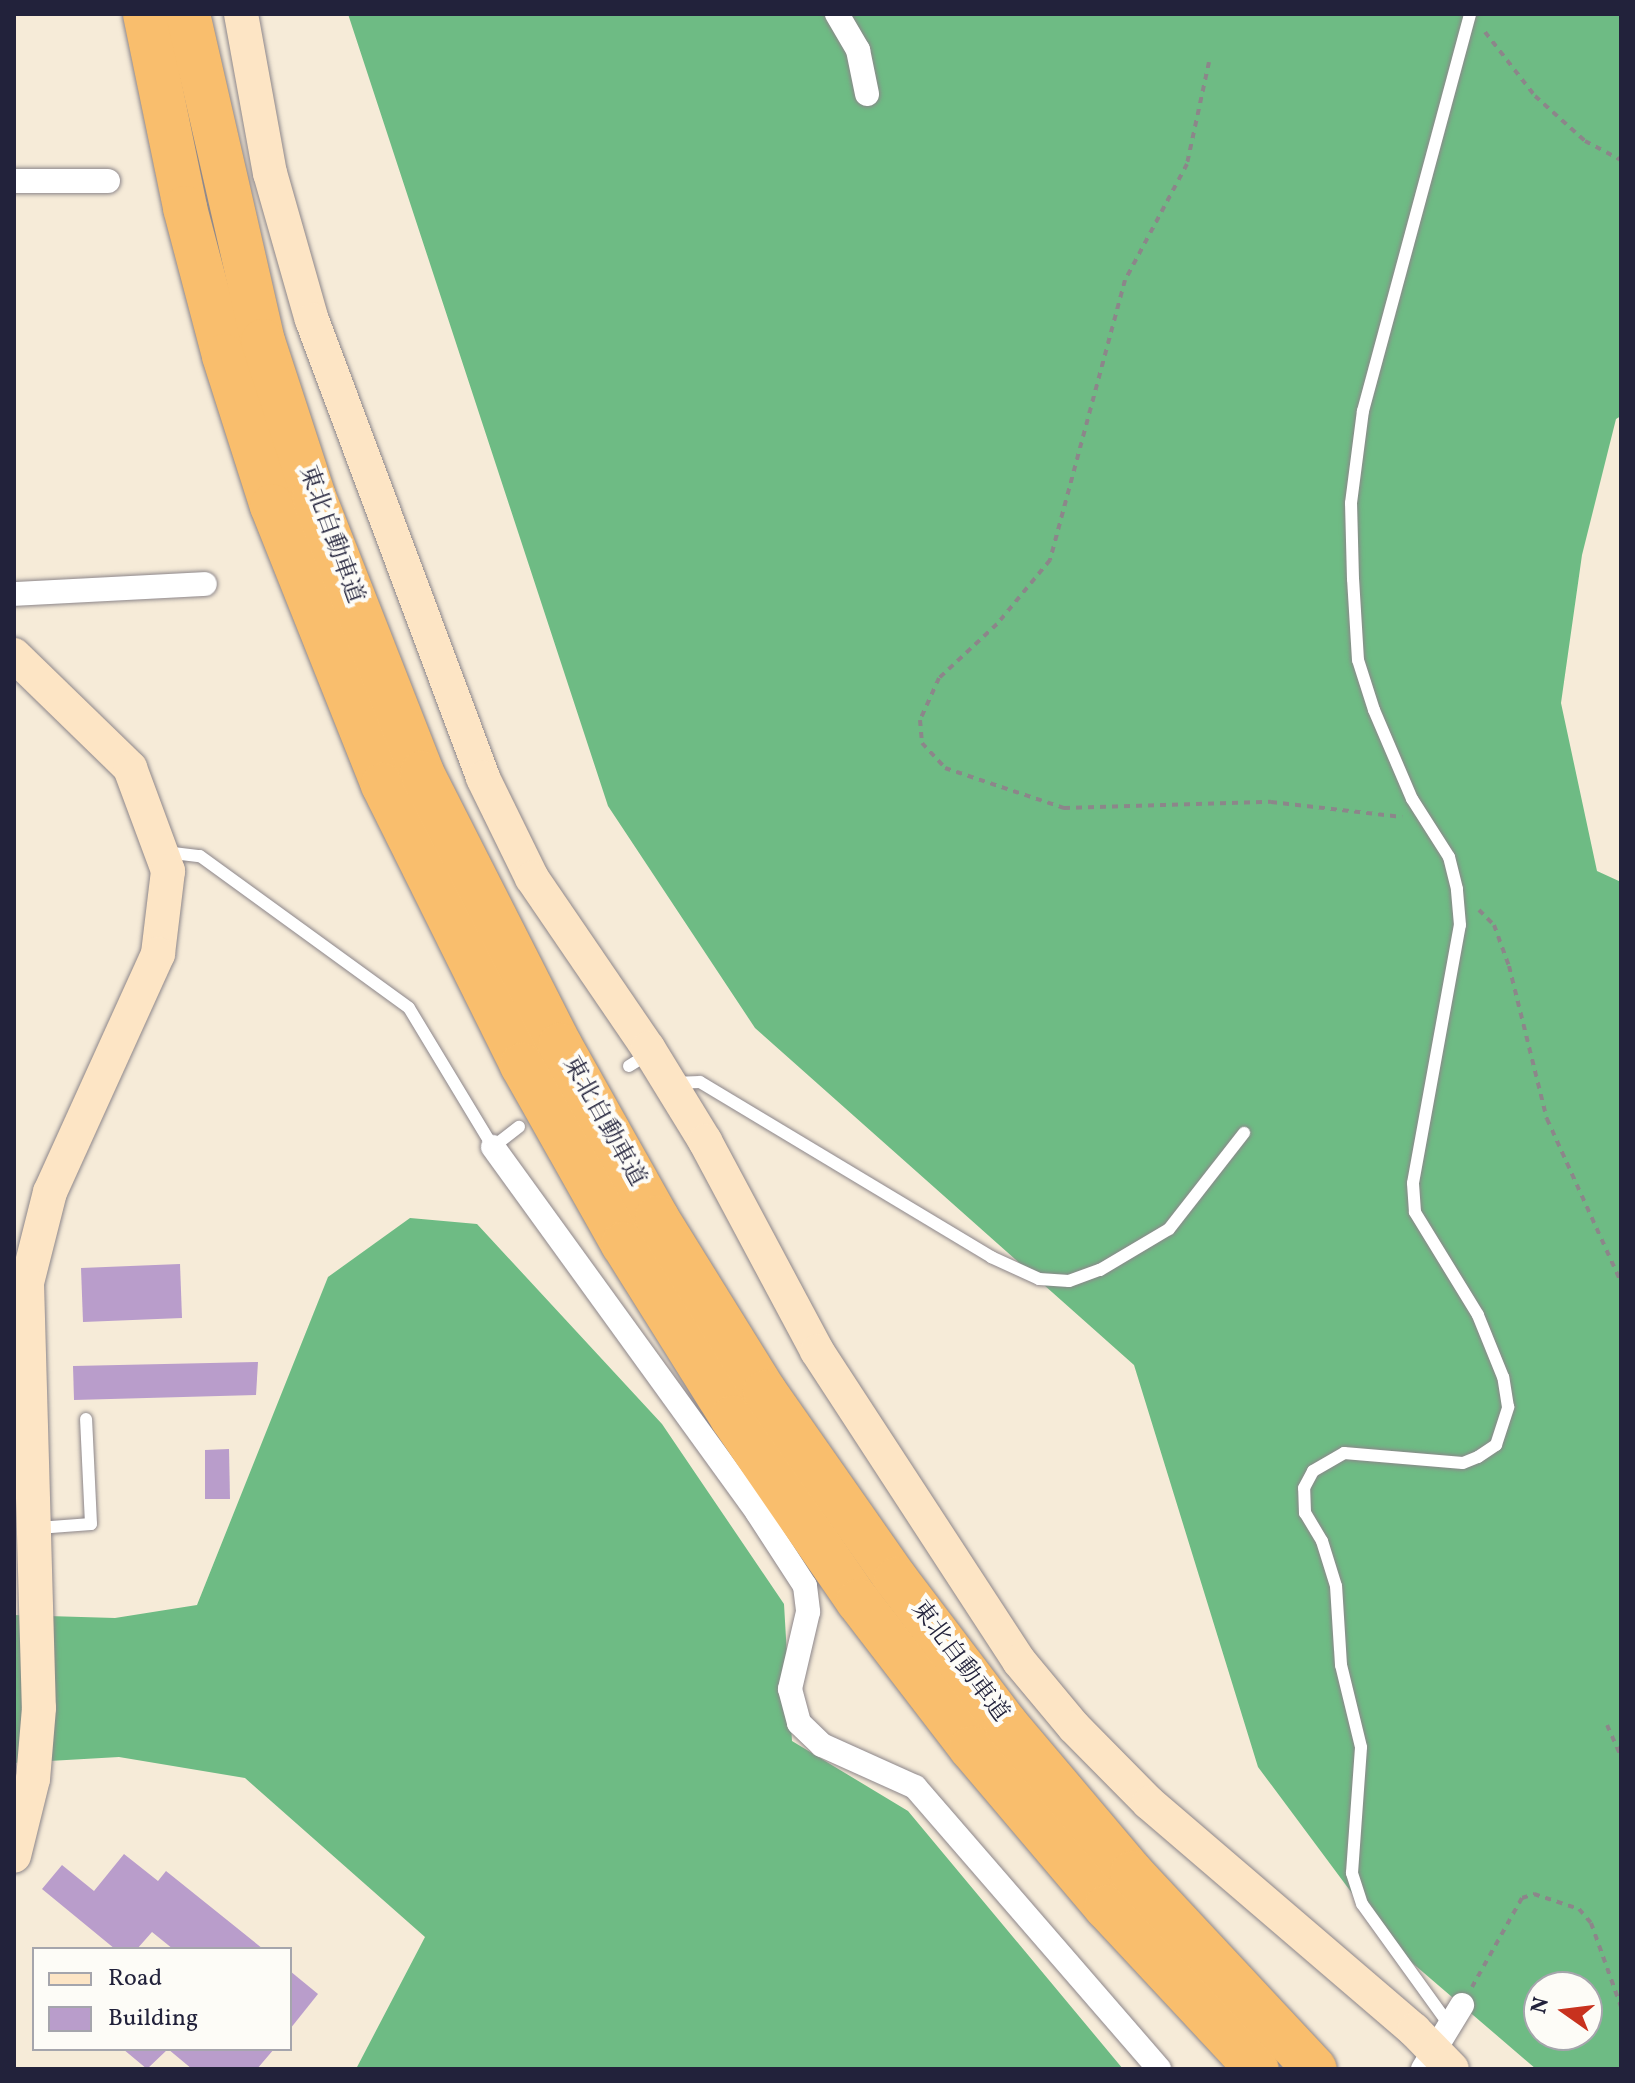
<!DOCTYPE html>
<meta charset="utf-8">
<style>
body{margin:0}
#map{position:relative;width:1635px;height:2083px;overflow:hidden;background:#f6ebd8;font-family:Vollkorn,"Noto Serif JP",serif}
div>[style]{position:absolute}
.forest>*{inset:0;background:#6ebb84}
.building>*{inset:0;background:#b99dcb}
.path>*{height:4px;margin-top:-2px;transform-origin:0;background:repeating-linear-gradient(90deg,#8c868a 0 6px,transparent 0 12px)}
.roads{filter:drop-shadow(0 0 2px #8c868a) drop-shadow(0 0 2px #8c868a)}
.lane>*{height:12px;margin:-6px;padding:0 6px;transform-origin:6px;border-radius:6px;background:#fff}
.street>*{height:24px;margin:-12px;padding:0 12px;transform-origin:12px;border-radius:12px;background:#fff}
.secondary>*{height:34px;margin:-17px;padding:0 17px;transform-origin:17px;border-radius:17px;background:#fde5c5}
.highway>*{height:44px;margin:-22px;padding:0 22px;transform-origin:22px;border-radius:22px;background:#f9be6d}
span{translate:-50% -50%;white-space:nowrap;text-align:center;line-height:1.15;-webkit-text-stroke:8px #fdfcf7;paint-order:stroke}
.street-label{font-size:24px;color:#22223b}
.frame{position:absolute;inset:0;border:16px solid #22223b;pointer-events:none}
.legend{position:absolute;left:32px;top:1947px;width:260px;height:104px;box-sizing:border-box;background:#fdfcf7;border:2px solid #a5a5ac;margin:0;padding:10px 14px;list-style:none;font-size:24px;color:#22223b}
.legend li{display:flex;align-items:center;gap:16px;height:40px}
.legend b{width:40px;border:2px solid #a5a5ac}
.north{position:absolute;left:1523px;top:1971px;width:80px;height:80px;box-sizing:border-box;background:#fdfcf7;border:2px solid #a5a5ac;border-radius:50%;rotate:284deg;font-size:22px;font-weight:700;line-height:32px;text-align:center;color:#22223b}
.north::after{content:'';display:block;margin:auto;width:28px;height:36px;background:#c8321e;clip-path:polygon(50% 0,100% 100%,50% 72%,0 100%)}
</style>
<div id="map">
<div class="forest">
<i style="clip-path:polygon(evenodd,348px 14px,1621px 14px,1621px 416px,1616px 419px,1582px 555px,1561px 703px,1597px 871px,1621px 882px,1621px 2069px,1536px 2069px,1389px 1943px,1258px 1767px,1134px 1365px,755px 1028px,608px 806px,348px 14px,1539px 1987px,1587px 1987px,1587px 2035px,1539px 2035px,1539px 1987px)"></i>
<i style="clip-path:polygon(410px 1218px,477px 1224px,662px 1424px,784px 1604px,792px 1741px,908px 1811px,1123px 2069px,356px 2069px,425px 1937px,245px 1778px,119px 1757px,14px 1763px,14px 1615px,115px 1618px,197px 1605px,328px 1277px)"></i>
</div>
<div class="building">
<i style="clip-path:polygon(180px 1264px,182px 1318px,83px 1322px,81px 1268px)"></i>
<i style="clip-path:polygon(258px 1362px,256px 1395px,74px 1400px,73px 1366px)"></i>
<i style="clip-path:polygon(229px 1449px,230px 1499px,205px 1499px,205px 1450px)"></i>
<i style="clip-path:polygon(124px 1854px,158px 1881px,166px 1871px,263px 1949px,173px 1949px,152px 1932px,137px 1949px,115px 1949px,42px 1889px,62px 1865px,94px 1891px)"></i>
<i style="clip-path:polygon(290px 1971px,318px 1994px,290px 2029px)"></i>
<i style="clip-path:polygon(123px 2049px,274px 2049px,257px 2069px,192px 2069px,168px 2049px,147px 2069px)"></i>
</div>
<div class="path">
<i style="left:1485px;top:32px;width:81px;rotate:52deg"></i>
<i style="left:1535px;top:96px;width:67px;rotate:42deg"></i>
<i style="left:1585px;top:141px;width:41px;rotate:27.8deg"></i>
<i style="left:1209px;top:62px;width:104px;rotate:102.2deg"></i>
<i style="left:1187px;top:164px;width:132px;rotate:118.1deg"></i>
<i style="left:1125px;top:280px;width:290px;rotate:105deg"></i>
<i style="left:1050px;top:560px;width:83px;rotate:129.6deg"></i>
<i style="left:997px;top:624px;width:79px;rotate:137deg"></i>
<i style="left:939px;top:678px;width:46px;rotate:114.3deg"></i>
<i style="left:920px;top:720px;width:23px;rotate:85deg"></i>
<i style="left:922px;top:743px;width:34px;rotate:47deg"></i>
<i style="left:945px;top:768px;width:126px;rotate:18.6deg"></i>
<i style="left:1064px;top:808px;width:207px;rotate:-1.7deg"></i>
<i style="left:1271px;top:802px;width:132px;rotate:6.5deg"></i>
<i style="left:1479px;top:910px;width:21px;rotate:45deg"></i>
<i style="left:1494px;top:925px;width:44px;rotate:69.9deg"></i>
<i style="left:1509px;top:966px;width:158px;rotate:76.1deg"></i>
<i style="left:1547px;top:1119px;width:179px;rotate:65.6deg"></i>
<i style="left:1607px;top:1725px;width:35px;rotate:66deg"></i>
<i style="left:1472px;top:1987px;width:102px;rotate:-60.7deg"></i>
<i style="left:1522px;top:1898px;width:13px;rotate:-18deg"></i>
<i style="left:1534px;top:1894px;width:47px;rotate:18.4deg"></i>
<i style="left:1579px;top:1909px;width:18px;rotate:49deg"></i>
<i style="left:1591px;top:1923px;width:89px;rotate:70.3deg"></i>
</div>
<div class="roads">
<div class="lane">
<i style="left:165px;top:852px;width:35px;rotate:7deg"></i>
<i style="left:200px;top:856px;width:258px;rotate:36deg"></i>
<i style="left:409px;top:1008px;width:162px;rotate:58.9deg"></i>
<i style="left:493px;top:1147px;width:33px;rotate:-38deg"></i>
<i style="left:629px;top:1066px;width:25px;rotate:-32deg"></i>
<i style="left:673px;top:1083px;width:27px;rotate:-2deg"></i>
<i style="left:700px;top:1082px;width:340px;rotate:31deg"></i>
<i style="left:991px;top:1257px;width:53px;rotate:24.6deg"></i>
<i style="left:1039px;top:1279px;width:30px;rotate:4deg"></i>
<i style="left:1069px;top:1281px;width:33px;rotate:-20deg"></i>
<i style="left:1100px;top:1270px;width:80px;rotate:-30.7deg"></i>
<i style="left:1169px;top:1229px;width:122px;rotate:-52deg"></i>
<i style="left:38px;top:1528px;width:53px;rotate:-4.3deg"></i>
<i style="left:91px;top:1524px;width:105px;rotate:-92.7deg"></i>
<i style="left:1450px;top:2026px;width:150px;rotate:-125.8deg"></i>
<i style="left:1362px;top:1904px;width:33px;rotate:-108deg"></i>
<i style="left:1352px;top:1873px;width:126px;rotate:-85.9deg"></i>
<i style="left:1361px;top:1747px;width:84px;rotate:-103.7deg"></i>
<i style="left:1341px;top:1665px;width:79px;rotate:-93.6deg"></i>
<i style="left:1336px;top:1586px;width:47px;rotate:-107.3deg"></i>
<i style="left:1322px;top:1541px;width:33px;rotate:-121deg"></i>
<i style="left:1305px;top:1513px;width:25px;rotate:-92deg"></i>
<i style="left:1304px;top:1488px;width:19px;rotate:-62deg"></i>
<i style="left:1313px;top:1471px;width:36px;rotate:-30deg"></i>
<i style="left:1344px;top:1453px;width:119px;rotate:4.8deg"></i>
<i style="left:1463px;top:1463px;width:16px;rotate:-22deg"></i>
<i style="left:1478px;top:1457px;width:22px;rotate:-34deg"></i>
<i style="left:1496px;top:1445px;width:40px;rotate:-72deg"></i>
<i style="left:1508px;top:1407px;width:30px;rotate:-99deg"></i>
<i style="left:1503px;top:1377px;width:67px;rotate:-112deg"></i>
<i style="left:1478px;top:1315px;width:121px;rotate:-121.5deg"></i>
<i style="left:1415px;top:1212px;width:29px;rotate:-94deg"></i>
<i style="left:1413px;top:1183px;width:262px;rotate:-79.7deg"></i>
<i style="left:1460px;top:925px;width:36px;rotate:-95deg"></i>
<i style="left:1457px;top:889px;width:33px;rotate:-104deg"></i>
<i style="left:1449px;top:857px;width:69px;rotate:-122.5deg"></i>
<i style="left:1412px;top:799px;width:97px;rotate:-113.1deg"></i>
<i style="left:1374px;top:710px;width:52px;rotate:-107.7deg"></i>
<i style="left:1358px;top:660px;width:81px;rotate:-93.5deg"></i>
<i style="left:1353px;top:579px;width:76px;rotate:-91.5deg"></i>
<i style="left:1351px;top:503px;width:93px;rotate:-82.6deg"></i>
<i style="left:1363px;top:411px;width:411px;rotate:-74.9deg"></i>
</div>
<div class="street">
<i style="left:837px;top:14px;width:42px;rotate:59.7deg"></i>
<i style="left:858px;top:50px;width:45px;rotate:78.4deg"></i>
<i style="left:14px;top:181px;width:94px"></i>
<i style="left:14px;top:594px;width:191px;rotate:-3deg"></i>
<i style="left:493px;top:1147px;width:450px;rotate:54.1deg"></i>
<i style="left:757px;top:1512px;width:88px;rotate:57deg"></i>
<i style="left:805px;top:1586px;width:26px;rotate:83deg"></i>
<i style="left:808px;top:1612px;width:79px;rotate:103.2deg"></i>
<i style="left:790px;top:1689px;width:35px;rotate:75deg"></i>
<i style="left:799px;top:1723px;width:32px;rotate:44deg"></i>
<i style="left:822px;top:1745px;width:102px;rotate:24.3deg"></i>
<i style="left:915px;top:1787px;width:373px;rotate:49.1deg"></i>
<i style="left:1423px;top:2069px;width:75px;rotate:-58.6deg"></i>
</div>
<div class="secondary">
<i style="left:241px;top:14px;width:162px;rotate:79.7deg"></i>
<i style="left:270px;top:173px;width:153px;rotate:74.1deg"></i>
<i style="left:312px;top:320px;width:489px;rotate:69.5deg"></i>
<i style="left:483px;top:778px;width:111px;rotate:63.9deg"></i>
<i style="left:532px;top:878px;width:206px;rotate:55.7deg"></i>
<i style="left:648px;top:1048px;width:109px;rotate:58.5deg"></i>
<i style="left:705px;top:1141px;width:238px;rotate:61.9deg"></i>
<i style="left:817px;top:1351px;width:370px;rotate:56.9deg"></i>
<i style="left:1019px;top:1661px;width:86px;rotate:50.2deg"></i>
<i style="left:1074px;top:1727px;width:107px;rotate:45.4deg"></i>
<i style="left:1149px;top:1803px;width:349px;rotate:40.6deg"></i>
<i style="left:1414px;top:2030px;width:54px;rotate:45.7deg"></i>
<i style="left:14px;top:655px;width:162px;rotate:44.2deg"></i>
<i style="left:130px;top:768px;width:110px;rotate:69.7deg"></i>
<i style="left:168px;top:871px;width:84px;rotate:96.9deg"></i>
<i style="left:158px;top:954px;width:261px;rotate:114.4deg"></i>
<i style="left:50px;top:1192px;width:94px;rotate:104.2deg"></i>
<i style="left:27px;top:1283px;width:425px;rotate:88.4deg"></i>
<i style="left:39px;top:1708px;width:71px;rotate:94.8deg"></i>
<i style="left:33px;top:1779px;width:79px;rotate:103.9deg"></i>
</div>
<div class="highway">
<i style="left:145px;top:14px;width:198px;rotate:78.3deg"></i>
<i style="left:185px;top:208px;width:153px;rotate:75.2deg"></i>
<i style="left:224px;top:356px;width:157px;rotate:72.3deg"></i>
<i style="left:272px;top:506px;width:300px;rotate:68.3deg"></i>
<i style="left:383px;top:785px;width:313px;rotate:63.6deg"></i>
<i style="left:522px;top:1065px;width:206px;rotate:60.6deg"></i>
<i style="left:623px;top:1244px;width:205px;rotate:57.9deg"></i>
<i style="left:732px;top:1418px;width:222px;rotate:55.5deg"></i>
<i style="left:858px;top:1601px;width:185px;rotate:52.5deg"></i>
<i style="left:971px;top:1748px;width:209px;rotate:49.7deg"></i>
<i style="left:1106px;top:1907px;width:221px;rotate:47deg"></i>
<i style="left:188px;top:14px;width:335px;rotate:77.1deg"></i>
<i style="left:263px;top:341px;width:164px;rotate:71.9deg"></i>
<i style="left:314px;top:497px;width:296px;rotate:68.6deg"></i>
<i style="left:422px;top:773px;width:305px;rotate:63.1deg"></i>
<i style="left:560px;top:1045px;width:198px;rotate:60.7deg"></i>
<i style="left:657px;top:1218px;width:205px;rotate:58.2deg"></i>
<i style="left:765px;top:1392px;width:228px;rotate:55deg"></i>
<i style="left:896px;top:1579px;width:182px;rotate:52.8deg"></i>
<i style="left:1006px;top:1724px;width:195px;rotate:49.8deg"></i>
<i style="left:1132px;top:1873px;width:268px;rotate:47deg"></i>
</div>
</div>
<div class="street-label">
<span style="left:330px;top:535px;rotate:70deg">東北自動車道</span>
<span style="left:603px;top:1122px;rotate:61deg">東北自動車道</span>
<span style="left:959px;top:1662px;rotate:53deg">東北自動車道</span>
</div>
<div class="frame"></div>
<ul class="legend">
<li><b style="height:10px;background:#fde5c5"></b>Road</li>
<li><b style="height:22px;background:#b99dcb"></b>Building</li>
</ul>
<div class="north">N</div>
</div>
